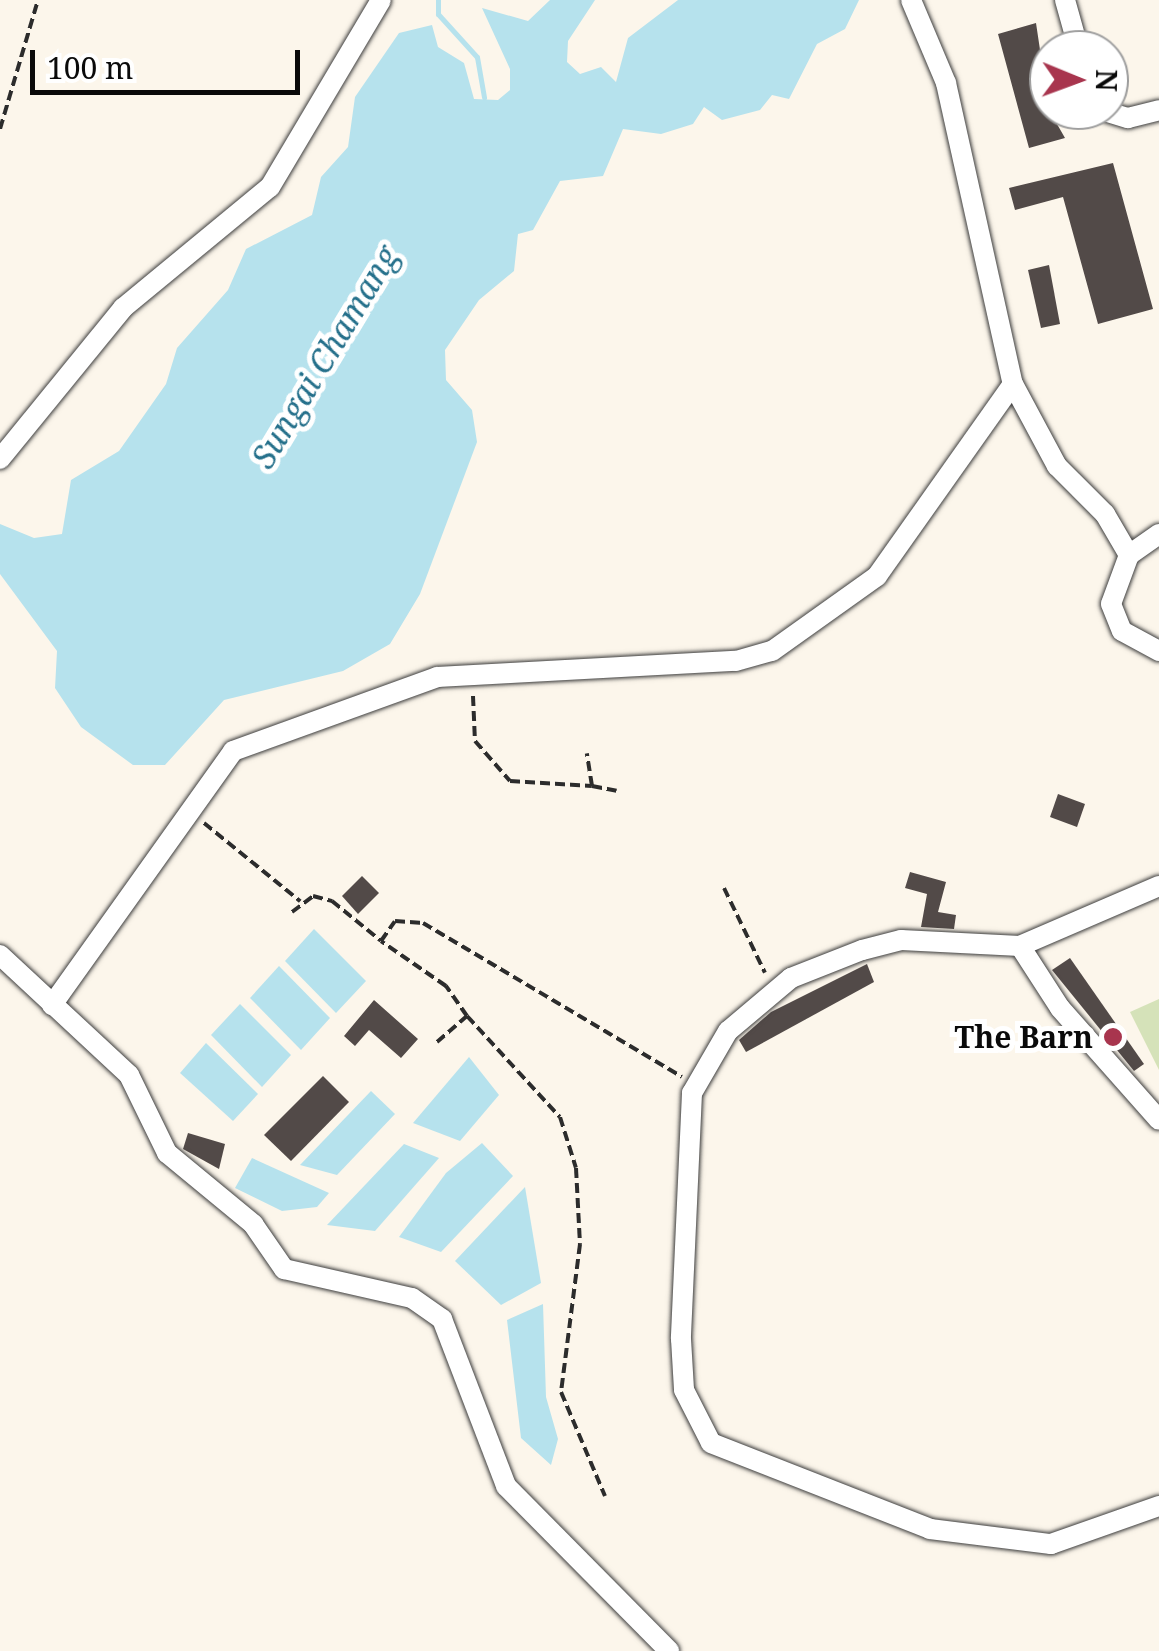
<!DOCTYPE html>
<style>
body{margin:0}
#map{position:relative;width:1159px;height:1651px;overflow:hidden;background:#fcf6eb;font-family:"Noto Serif",serif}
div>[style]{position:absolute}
.green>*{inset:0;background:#d5e2b9}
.water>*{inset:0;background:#b6e2ed}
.stream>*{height:5px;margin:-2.5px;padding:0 2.5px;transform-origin:2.5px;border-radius:2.5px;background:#b6e2ed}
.building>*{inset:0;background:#524a48}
.path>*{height:4px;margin-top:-2px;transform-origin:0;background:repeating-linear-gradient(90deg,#2c2c2c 0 10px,transparent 0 15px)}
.roads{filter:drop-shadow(0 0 2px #3d3d3d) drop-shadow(0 0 2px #3d3d3d)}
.minor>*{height:20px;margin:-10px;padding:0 10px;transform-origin:10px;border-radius:10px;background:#fff}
.dots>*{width:28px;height:28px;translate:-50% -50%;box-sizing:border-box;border:5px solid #fff;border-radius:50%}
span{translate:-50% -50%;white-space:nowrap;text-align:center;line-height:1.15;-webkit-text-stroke:10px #fff;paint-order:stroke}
.poi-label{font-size:30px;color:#0a0a0a;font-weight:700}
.right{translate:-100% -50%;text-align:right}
.water-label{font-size:32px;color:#25708b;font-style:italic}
.north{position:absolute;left:1029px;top:30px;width:100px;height:100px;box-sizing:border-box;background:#fff;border:2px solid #9d9d9d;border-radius:50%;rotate:91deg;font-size:28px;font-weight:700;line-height:40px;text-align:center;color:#0a0a0a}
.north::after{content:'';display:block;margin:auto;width:35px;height:45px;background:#a8354e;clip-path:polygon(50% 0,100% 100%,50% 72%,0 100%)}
.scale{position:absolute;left:30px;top:50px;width:270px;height:45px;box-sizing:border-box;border:5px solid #0a0a0a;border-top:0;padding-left:12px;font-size:30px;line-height:35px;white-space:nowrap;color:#0a0a0a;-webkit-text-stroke:8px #fff;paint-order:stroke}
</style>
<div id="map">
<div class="green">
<i style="clip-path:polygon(1159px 999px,1159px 1070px,1130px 1012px)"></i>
</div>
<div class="water">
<i style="clip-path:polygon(550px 0,595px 0,568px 41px,567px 62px,580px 74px,601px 67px,616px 82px,628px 38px,678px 0,859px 0,845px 29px,817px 44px,789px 99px,772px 95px,760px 110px,722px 120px,704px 107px,693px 124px,661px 134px,623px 129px,603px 176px,560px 181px,533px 230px,518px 234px,514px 271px,479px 300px,445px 350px,446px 380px,472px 410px,477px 442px,420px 594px,390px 644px,343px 671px,224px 700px,165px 765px,133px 765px,81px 727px,55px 688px,57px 651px,0 574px,0 524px,34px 538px,62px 534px,71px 480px,119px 451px,166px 384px,177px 348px,228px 290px,246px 249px,312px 215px,321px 177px,348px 147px,355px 97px,399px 33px,432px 25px,438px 47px,464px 63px,474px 99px,498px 100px,510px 90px,510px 69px,482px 8px,528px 21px)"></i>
<i style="clip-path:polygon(314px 929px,366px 981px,336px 1013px,285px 961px)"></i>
<i style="clip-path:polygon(279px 966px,330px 1018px,301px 1050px,250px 998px)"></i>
<i style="clip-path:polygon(240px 1004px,291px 1055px,262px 1087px,211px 1035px)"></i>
<i style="clip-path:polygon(206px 1043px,258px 1094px,233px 1121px,180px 1073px)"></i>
<i style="clip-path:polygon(469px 1057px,499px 1095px,460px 1141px,413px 1123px)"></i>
<i style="clip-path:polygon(371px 1091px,395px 1114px,337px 1175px,300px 1165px)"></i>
<i style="clip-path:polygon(482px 1143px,513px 1176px,441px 1252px,399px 1237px,446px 1173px)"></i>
<i style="clip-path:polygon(404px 1144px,439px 1158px,375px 1231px,327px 1225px)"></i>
<i style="clip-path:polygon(252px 1158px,329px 1193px,317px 1207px,282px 1211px,235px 1188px)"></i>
<i style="clip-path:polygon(525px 1187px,541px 1283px,501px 1305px,455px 1261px)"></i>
<i style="clip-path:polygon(543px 1304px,546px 1397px,558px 1439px,551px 1465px,521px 1438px,507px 1320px)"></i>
</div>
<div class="stream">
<i style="left:438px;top:0;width:14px;rotate:90deg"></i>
<i style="left:438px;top:14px;width:58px;rotate:47.8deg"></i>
<i style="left:477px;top:57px;width:41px;rotate:80.1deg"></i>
</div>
<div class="building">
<i style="clip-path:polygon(1036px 23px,1049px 110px,1065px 138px,1029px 148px,998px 34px)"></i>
<i style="clip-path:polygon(1113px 163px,1153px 309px,1098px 324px,1063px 197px,1015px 210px,1009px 188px)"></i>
<i style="clip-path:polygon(1049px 265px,1060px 324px,1041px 328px,1028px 270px)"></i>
<i style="clip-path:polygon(1058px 794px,1085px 804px,1077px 827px,1050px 817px)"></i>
<i style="clip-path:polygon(910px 872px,946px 882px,938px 912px,956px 915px,954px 929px,921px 927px,927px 894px,905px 888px)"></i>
<i style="clip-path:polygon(362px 876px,379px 893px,358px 914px,342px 896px)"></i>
<i style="clip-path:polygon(1070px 958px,1144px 1064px,1134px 1071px,1052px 970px)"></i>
<i style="clip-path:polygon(867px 964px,874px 982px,746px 1052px,739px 1040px,771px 1012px)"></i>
<i style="clip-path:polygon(374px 1000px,418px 1039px,401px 1058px,369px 1030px,355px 1046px,344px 1036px)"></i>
<i style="clip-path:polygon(323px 1076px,349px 1102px,291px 1161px,264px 1135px)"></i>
<i style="clip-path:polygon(188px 1133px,225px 1144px,219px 1169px,183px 1149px)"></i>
</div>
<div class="path">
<i style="left:0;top:129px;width:134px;rotate:-73.6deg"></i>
<i style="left:473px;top:696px;width:45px;rotate:87.5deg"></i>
<i style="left:475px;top:741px;width:53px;rotate:48.8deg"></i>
<i style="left:510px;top:781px;width:82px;rotate:3.5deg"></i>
<i style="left:592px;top:786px;width:33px;rotate:-99deg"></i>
<i style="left:592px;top:786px;width:25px;rotate:11deg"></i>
<i style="left:204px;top:823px;width:124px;rotate:39.1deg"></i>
<i style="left:724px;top:888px;width:94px;rotate:64.2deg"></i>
<i style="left:292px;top:912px;width:26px;rotate:-37deg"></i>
<i style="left:313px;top:896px;width:20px;rotate:15deg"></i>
<i style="left:332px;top:901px;width:63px;rotate:39.2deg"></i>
<i style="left:467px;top:1016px;width:137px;rotate:47.4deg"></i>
<i style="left:560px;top:1117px;width:53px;rotate:72.6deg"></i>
<i style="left:576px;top:1168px;width:76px;rotate:87deg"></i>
<i style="left:580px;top:1244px;width:149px;rotate:97.3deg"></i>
<i style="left:561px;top:1392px;width:113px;rotate:67.1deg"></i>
<i style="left:437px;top:1042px;width:40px;rotate:-41deg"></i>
<i style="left:467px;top:1016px;width:37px;rotate:-125deg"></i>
<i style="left:446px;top:986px;width:79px;rotate:-145.3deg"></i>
<i style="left:381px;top:941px;width:24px;rotate:-55deg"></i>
<i style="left:395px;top:921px;width:28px;rotate:4deg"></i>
<i style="left:423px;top:923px;width:301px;rotate:30.7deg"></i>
</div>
<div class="roads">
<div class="minor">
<i style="left:911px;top:0;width:90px;rotate:67.1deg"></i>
<i style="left:946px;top:83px;width:308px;rotate:77.5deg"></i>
<i style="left:1013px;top:384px;width:93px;rotate:61.8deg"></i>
<i style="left:1057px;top:466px;width:68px;rotate:45deg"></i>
<i style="left:1105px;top:514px;width:48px;rotate:59.7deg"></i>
<i style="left:1065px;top:0;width:52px;rotate:74.4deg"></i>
<i style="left:1101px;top:110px;width:28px;rotate:17deg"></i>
<i style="left:1128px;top:118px;width:32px;rotate:-14deg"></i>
<i style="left:0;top:459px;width:195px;rotate:-50.8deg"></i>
<i style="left:123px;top:308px;width:190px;rotate:-39.5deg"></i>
<i style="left:270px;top:187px;width:217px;rotate:-59.3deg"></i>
<i style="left:1159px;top:534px;width:37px;rotate:145deg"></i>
<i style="left:1129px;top:555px;width:52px;rotate:110.2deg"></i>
<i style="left:1111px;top:604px;width:29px;rotate:68deg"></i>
<i style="left:1122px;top:631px;width:42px;rotate:28.4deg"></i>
<i style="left:1159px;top:886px;width:151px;rotate:156.7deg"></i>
<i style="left:1020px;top:946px;width:119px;rotate:-177.1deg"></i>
<i style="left:901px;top:940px;width:40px;rotate:165.6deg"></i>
<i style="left:862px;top:950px;width:76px;rotate:158.5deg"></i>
<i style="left:791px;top:978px;width:82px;rotate:139.9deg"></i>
<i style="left:728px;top:1031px;width:72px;rotate:120.1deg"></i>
<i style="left:692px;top:1093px;width:246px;rotate:92.6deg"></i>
<i style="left:681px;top:1339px;width:51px;rotate:86.6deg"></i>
<i style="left:684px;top:1390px;width:59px;rotate:63deg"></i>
<i style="left:711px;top:1443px;width:235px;rotate:21.4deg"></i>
<i style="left:930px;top:1529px;width:122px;rotate:7.1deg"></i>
<i style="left:1051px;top:1544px;width:114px;rotate:-19.4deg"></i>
<i style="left:1020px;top:946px;width:74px;rotate:57.2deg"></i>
<i style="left:1060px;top:1008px;width:149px;rotate:48.5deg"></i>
<i style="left:0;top:955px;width:176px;rotate:42.9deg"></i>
<i style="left:129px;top:1075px;width:87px;rotate:64deg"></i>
<i style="left:167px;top:1153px;width:112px;rotate:39.5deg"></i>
<i style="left:253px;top:1224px;width:55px;rotate:55.4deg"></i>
<i style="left:284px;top:1269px;width:131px;rotate:12.8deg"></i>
<i style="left:412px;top:1298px;width:37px;rotate:35deg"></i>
<i style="left:442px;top:1319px;width:179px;rotate:69deg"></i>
<i style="left:506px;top:1486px;width:232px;rotate:45.3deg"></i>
<i style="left:52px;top:1005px;width:312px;rotate:-54.5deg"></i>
<i style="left:233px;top:751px;width:217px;rotate:-19.9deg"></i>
<i style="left:437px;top:677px;width:299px;rotate:-3.1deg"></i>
<i style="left:736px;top:661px;width:37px;rotate:-16deg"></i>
<i style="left:772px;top:651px;width:129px;rotate:-35.5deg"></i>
<i style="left:877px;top:576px;width:235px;rotate:-54.7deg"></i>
</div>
</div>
<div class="dots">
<i style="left:1113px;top:1037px;background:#a8354e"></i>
</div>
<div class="poi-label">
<span class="right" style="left:1093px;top:1037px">The Barn</span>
</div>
<div class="water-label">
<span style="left:325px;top:357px;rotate:-59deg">Sungai Chamang</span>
</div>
<div class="north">N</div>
<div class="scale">100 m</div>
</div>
